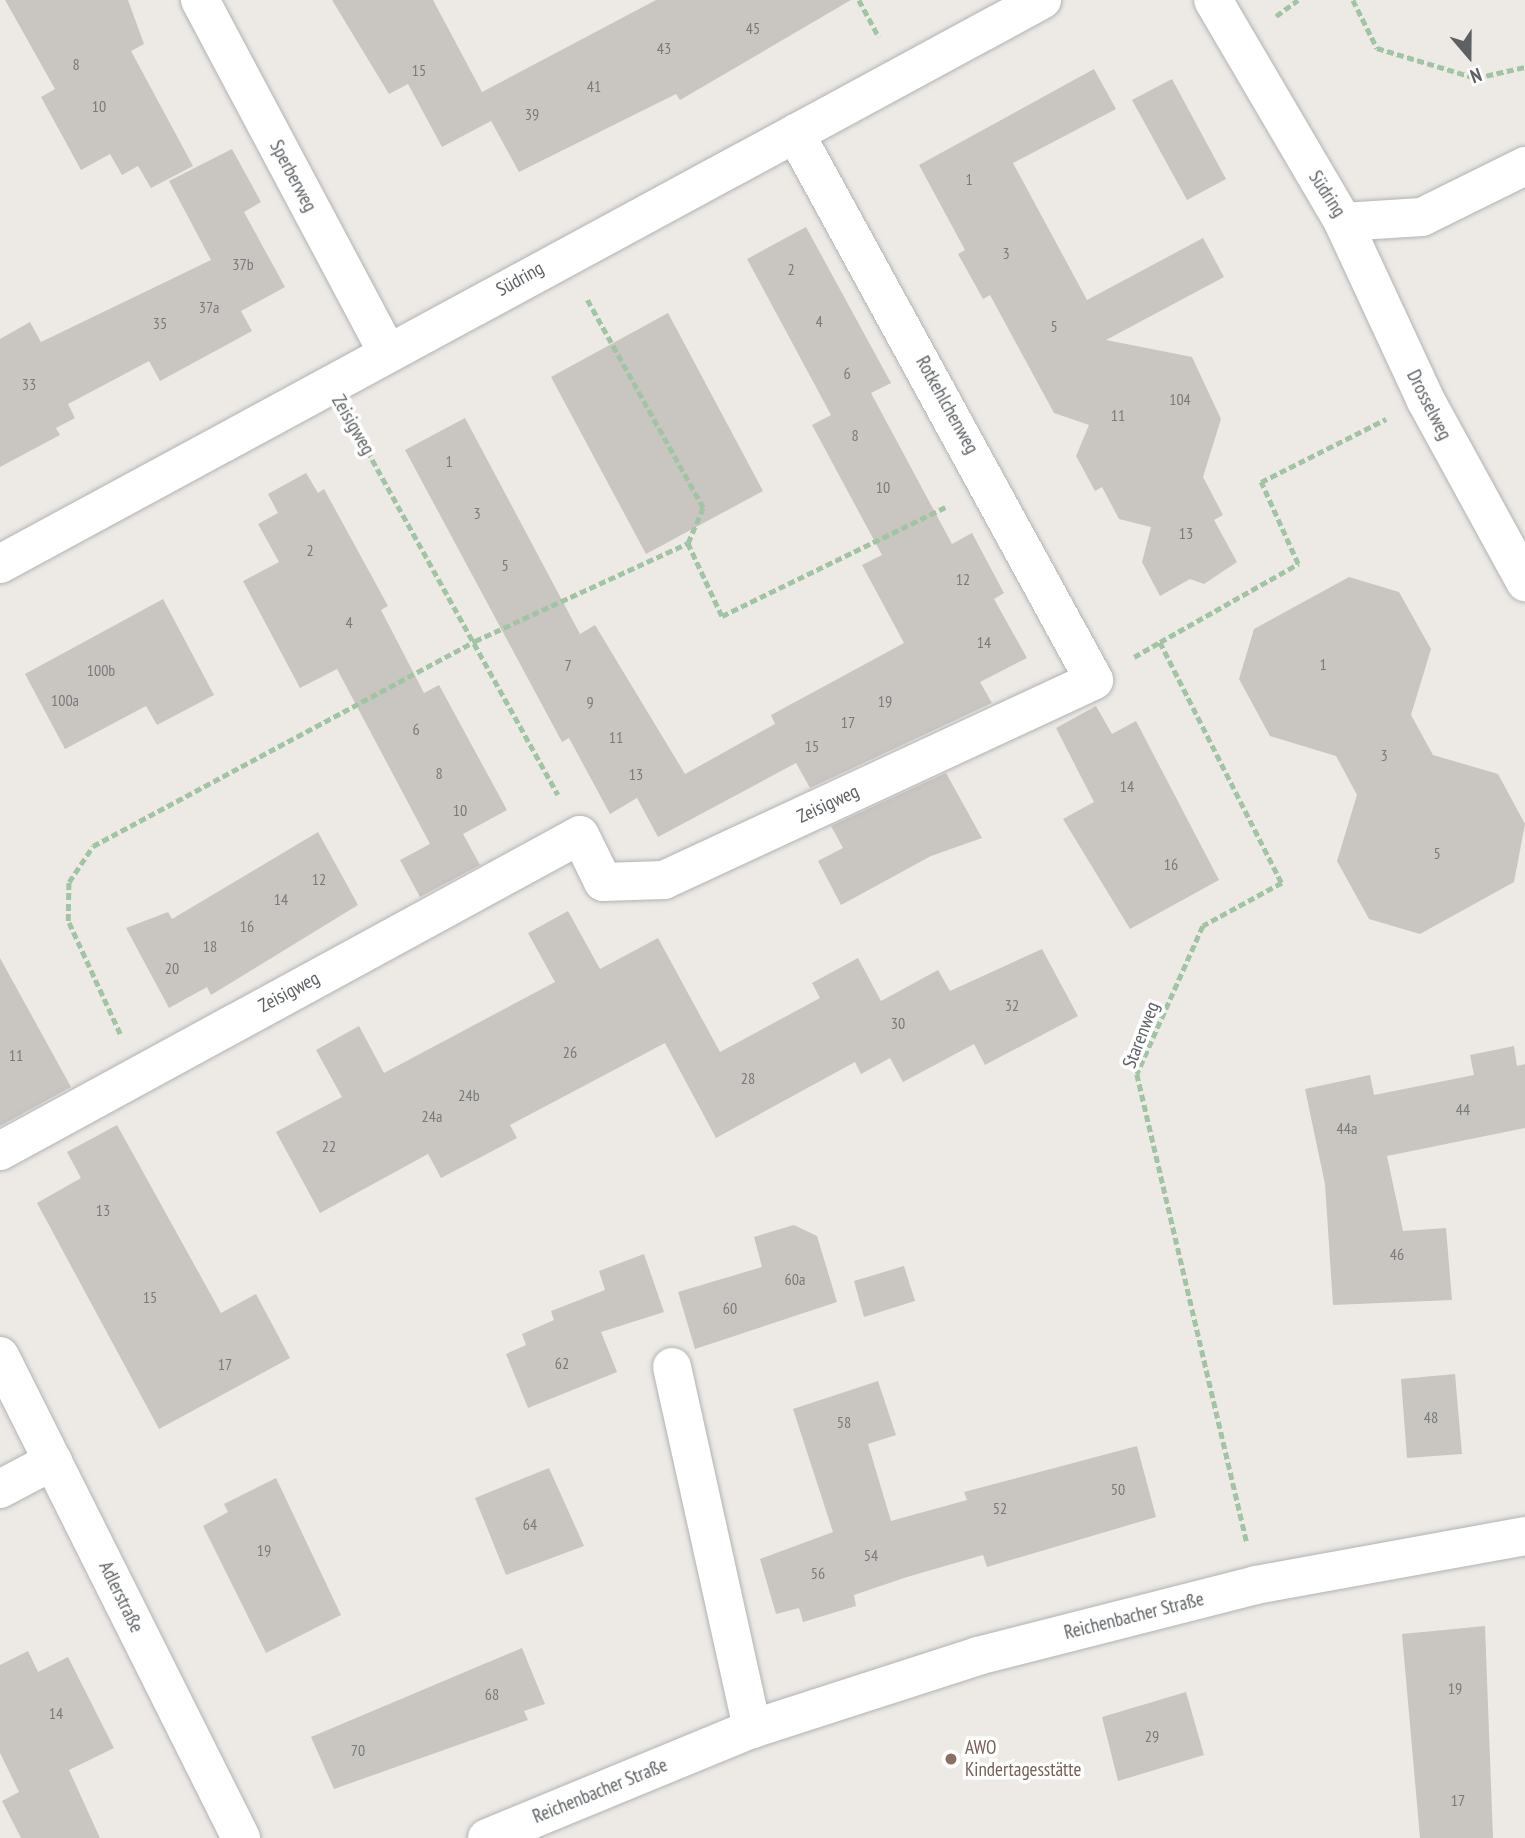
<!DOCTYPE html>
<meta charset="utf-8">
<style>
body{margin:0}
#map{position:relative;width:1525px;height:1838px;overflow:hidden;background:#edeae5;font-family:"PT Sans Narrow",sans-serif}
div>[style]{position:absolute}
.building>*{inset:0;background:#c9c5c1}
.path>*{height:4.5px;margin-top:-2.25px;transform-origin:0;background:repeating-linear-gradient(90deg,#a0c4a4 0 7px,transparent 0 10.5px)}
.roads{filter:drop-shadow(0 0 2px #b0b3b6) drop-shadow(0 0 2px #b0b3b6)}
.street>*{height:38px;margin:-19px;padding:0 19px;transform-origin:19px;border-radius:19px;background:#fff}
.secondary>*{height:38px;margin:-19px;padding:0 19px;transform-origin:19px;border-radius:19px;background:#fff}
.dots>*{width:19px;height:19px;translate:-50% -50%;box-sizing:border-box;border:4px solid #fff;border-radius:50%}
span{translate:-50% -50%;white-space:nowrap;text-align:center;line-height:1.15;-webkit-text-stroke:7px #fff;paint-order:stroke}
.number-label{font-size:16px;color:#787a7b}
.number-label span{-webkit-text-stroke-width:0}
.street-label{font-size:19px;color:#5d6164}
.education-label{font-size:19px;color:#785e54}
.left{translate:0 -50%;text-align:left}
.north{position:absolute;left:1434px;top:21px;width:70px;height:70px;-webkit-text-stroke:5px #fff;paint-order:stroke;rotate:160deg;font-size:19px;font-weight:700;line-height:28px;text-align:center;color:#5d6164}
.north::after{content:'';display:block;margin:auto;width:24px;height:32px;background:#5d6164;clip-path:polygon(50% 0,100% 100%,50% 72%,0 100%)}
</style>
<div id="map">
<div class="building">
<i style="clip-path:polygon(5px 0,128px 0,144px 44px,131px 51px,193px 166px,151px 188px,138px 166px,122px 175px,110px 154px,81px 170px,41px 97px,55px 89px)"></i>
<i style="clip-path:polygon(332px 0,433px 0,482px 92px,656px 0,851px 0,680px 100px,676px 94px,519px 172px,491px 121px,442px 147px,408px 84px,389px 94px)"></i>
<i style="clip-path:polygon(1094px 69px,1116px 109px,1013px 163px,1087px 300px,1203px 238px,1224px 277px,1106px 340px,1192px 357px,1221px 419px,1203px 477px,1223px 515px,1214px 520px,1237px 562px,1204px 584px,1190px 579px,1160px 596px,1142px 562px,1151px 527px,1119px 519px,1102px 487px,1095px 491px,1076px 456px,1089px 425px,1054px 413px,990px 295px,983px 299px,958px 254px,965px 250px,919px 165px)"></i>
<i style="clip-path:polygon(1172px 79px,1226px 179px,1187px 200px,1132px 100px)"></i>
<i style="clip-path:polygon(232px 149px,261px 202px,244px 212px,285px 287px,241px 311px,252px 331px,160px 381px,149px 361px,104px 385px,68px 404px,75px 418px,56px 428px,60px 435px,0 467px,0 339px,30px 322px,41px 342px,211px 260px,169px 181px)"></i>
<i style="clip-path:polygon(806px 227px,891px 383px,871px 393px,952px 544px,972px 533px,1004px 593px,994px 599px,1027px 658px,980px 682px,992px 703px,810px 788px,796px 763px,658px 837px,637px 798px,610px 814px,569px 738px,562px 742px,405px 450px,465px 418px,580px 634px,595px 625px,685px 774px,775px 724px,771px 715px,904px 643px,862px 565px,882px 555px,812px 425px,831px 415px,747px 259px)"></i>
<i style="clip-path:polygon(668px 313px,763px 491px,646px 554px,551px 377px)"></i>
<i style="clip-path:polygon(306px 473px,318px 493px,324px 489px,388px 606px,381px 610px,424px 693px,439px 685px,507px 810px,463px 834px,480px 865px,420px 897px,400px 860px,430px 844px,337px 669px,300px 688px,243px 581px,279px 562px,258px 524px,278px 513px,268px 494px)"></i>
<i style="clip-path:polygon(1349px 577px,1399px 592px,1431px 649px,1411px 715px,1433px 755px,1498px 774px,1525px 824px,1514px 882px,1420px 934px,1369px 919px,1337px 861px,1357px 795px,1336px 756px,1270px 736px,1239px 679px,1254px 629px)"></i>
<i style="clip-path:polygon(163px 599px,214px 695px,157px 725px,146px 706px,65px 749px,25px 674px)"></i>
<i style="clip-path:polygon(1096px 706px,1112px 734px,1136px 721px,1219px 880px,1130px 929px,1063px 819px,1094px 802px,1056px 728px)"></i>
<i style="clip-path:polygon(946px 773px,982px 838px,931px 856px,841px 905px,818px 861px,843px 848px,831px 826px)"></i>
<i style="clip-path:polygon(318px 832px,358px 905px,211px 995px,207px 987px,169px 1008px,126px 928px,168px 912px,172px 919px)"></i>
<i style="clip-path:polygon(568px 911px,600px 969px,658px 938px,720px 1052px,820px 998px,812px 983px,858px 958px,881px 1001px,938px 970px,950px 991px,1042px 949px,1078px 1016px,985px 1065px,974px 1044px,903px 1082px,890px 1058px,861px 1074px,855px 1062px,716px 1138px,665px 1043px,510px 1125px,517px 1138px,441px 1178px,428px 1154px,320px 1213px,276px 1132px,342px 1097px,316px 1050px,359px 1026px,384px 1073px,555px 982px,528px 933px)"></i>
<i style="clip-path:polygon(0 958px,71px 1087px,0 1126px)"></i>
<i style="clip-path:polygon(1514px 1046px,1517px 1066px,1525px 1064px,1525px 1128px,1387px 1156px,1403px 1231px,1446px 1228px,1452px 1300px,1333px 1305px,1325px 1184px,1305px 1089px,1370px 1075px,1374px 1095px,1474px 1075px,1470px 1055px)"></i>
<i style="clip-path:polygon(117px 1125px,221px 1313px,256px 1294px,290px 1358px,159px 1429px,37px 1203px,81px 1178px,67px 1152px)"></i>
<i style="clip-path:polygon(794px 1225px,817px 1236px,837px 1302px,695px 1349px,678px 1292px,762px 1267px,754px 1237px)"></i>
<i style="clip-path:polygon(644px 1254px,664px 1312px,601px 1332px,617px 1372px,528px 1408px,506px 1354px,526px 1345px,522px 1334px,554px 1320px,551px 1311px,605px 1290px,599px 1271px)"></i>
<i style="clip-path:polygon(904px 1266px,915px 1301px,864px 1317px,854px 1281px)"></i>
<i style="clip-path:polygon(1455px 1374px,1462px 1454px,1407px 1458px,1401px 1379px)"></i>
<i style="clip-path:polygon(878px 1381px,896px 1435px,868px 1444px,891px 1521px,967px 1500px,964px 1492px,1137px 1446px,1156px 1517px,987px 1567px,983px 1555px,907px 1577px,854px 1595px,856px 1606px,803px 1622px,799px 1608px,776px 1614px,760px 1559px,833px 1532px,793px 1409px)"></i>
<i style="clip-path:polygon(549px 1468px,584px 1546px,506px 1575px,475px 1498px)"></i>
<i style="clip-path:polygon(276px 1478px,341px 1615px,266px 1653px,203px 1526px,228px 1512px,224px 1504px)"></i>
<i style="clip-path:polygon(1485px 1626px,1493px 1838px,1420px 1838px,1402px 1634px)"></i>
<i style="clip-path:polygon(522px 1648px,545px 1704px,524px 1711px,528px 1720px,334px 1789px,311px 1737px)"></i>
<i style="clip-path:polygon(28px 1651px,38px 1672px,68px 1657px,114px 1748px,69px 1770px,100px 1838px,21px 1838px,2px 1801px,19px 1792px,0 1753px,0 1665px)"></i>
<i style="clip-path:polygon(1186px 1692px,1204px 1755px,1118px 1781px,1102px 1717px)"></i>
</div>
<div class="path">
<i style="left:859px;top:0;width:42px;rotate:61.6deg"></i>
<i style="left:1353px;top:0;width:54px;rotate:63.4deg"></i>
<i style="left:1377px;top:48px;width:103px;rotate:16.9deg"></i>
<i style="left:1476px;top:78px;width:50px;rotate:-12.7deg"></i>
<i style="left:1276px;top:16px;width:27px;rotate:-36deg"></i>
<i style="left:352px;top:423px;width:425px;rotate:61deg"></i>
<i style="left:688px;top:543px;width:81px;rotate:65deg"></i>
<i style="left:722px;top:616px;width:251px;rotate:-26deg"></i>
<i style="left:1160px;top:642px;width:159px;rotate:-29.5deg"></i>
<i style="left:1298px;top:564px;width:90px;rotate:-114.3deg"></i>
<i style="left:1261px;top:482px;width:140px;rotate:-26.7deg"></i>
<i style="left:1134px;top:657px;width:30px;rotate:-30deg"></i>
<i style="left:1160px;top:642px;width:270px;rotate:63.2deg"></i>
<i style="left:1282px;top:883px;width:90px;rotate:151.4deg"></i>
<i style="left:1203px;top:926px;width:162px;rotate:114deg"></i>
<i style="left:1137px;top:1074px;width:482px;rotate:76.8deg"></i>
<i style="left:120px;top:1034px;width:124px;rotate:-114.7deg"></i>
<i style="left:68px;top:921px;width:39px;rotate:-89deg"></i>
<i style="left:69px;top:882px;width:43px;rotate:-56.3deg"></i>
<i style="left:93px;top:846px;width:434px;rotate:-28.2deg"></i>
<i style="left:475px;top:641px;width:234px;rotate:-24.7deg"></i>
<i style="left:688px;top:543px;width:38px;rotate:-67deg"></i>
<i style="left:703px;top:508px;width:240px;rotate:-119.1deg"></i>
</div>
<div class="roads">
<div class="street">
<i style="left:200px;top:0;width:399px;rotate:62deg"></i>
<i style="left:1213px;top:0;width:257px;rotate:59.6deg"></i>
<i style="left:1343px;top:222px;width:79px;rotate:-3.6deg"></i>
<i style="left:1422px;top:217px;width:115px;rotate:-26.3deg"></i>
<i style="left:1343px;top:222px;width:195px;rotate:65.1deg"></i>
<i style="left:1425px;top:399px;width:209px;rotate:61.3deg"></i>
<i style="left:0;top:564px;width:1185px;rotate:-28.43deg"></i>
<i style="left:0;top:1151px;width:660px;rotate:-28.58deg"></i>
<i style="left:580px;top:835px;width:52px;rotate:63.9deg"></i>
<i style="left:603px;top:882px;width:61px;rotate:-1.9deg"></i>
<i style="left:664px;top:880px;width:474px;rotate:-24.9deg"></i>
<i style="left:1094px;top:680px;width:623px;rotate:-118.66deg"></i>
<i style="left:0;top:1356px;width:539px;rotate:63.43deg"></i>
<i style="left:672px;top:1367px;width:371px;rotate:77.5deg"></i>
<i style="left:0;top:1489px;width:60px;rotate:-27.8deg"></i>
</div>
<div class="secondary">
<i style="left:487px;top:1838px;width:287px;rotate:-22.4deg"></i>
<i style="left:752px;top:1729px;width:237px;rotate:-17.9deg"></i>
<i style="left:978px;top:1656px;width:287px;rotate:-14.3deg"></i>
<i style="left:1256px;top:1585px;width:273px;rotate:-10.3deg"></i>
</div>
</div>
<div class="dots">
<i style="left:951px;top:1759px;background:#8d6e63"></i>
</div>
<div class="number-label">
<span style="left:753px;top:28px">45</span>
<span style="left:664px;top:48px">43</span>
<span style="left:76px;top:64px">8</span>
<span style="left:419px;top:70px">15</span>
<span style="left:594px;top:86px">41</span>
<span style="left:99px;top:106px">10</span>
<span style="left:532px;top:114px">39</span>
<span style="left:969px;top:179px">1</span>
<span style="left:1006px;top:253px">3</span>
<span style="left:243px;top:264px">37b</span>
<span style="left:791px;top:269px">2</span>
<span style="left:209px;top:307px">37a</span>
<span style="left:819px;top:321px">4</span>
<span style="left:160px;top:323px">35</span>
<span style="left:1054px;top:326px">5</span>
<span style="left:847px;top:373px">6</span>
<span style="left:29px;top:384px">33</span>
<span style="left:1180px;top:399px">104</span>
<span style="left:1118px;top:415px">11</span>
<span style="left:855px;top:435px">8</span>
<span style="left:449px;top:461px">1</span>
<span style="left:883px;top:487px">10</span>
<span style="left:477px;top:513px">3</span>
<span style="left:1186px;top:533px">13</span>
<span style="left:310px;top:550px">2</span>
<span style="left:505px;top:565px">5</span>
<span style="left:963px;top:579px">12</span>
<span style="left:349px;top:622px">4</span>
<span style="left:984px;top:642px">14</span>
<span style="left:1323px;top:664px">1</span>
<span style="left:568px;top:665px">7</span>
<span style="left:101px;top:670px">100b</span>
<span style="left:65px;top:700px">100a</span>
<span style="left:885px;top:701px">19</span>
<span style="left:590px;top:702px">9</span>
<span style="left:848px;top:722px">17</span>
<span style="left:416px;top:729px">6</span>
<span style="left:616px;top:737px">11</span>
<span style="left:812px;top:746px">15</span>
<span style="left:1384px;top:755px">3</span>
<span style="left:439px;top:773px">8</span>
<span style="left:636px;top:774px">13</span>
<span style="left:1127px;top:786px">14</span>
<span style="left:460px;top:810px">10</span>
<span style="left:1437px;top:853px">5</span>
<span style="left:1171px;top:864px">16</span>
<span style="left:319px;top:879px">12</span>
<span style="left:281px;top:899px">14</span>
<span style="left:247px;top:926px">16</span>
<span style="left:210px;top:946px">18</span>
<span style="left:172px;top:968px">20</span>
<span style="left:1012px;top:1005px">32</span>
<span style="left:898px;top:1023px">30</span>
<span style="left:570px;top:1052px">26</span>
<span style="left:16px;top:1055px">11</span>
<span style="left:748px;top:1078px">28</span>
<span style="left:469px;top:1095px">24b</span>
<span style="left:1463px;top:1109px">44</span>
<span style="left:432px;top:1116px">24a</span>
<span style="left:1347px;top:1128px">44a</span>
<span style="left:329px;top:1146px">22</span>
<span style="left:103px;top:1210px">13</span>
<span style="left:1397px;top:1254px">46</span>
<span style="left:795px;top:1279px">60a</span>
<span style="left:150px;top:1297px">15</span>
<span style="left:730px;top:1308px">60</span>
<span style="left:562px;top:1363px">62</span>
<span style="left:225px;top:1364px">17</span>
<span style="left:1431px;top:1417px">48</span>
<span style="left:844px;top:1422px">58</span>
<span style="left:1118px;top:1489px">50</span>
<span style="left:1000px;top:1508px">52</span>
<span style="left:530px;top:1524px">64</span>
<span style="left:264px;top:1550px">19</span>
<span style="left:871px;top:1555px">54</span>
<span style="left:818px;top:1573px">56</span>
<span style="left:1455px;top:1688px">19</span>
<span style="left:492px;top:1694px">68</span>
<span style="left:56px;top:1713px">14</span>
<span style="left:1152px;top:1736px">29</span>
<span style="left:358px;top:1750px">70</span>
<span style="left:1458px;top:1800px">17</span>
</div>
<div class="street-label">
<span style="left:293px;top:176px;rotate:62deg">Sperberweg</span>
<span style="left:1327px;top:194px;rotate:57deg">Südring</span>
<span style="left:520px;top:279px;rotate:-29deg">Südring</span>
<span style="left:947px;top:405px;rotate:61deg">Rotkehlchenweg</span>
<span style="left:1429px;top:405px;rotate:63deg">Drosselweg</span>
<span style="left:353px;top:425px;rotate:60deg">Zeisigweg</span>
<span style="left:828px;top:804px;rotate:-25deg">Zeisigweg</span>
<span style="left:289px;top:992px;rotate:-28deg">Zeisigweg</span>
<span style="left:1141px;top:1035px;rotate:-69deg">Starenweg</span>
<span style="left:121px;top:1597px;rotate:64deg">Adlerstraße</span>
<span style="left:1134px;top:1616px;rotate:-14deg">Reichenbacher Straße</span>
<span style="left:600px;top:1791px;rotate:-22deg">Reichenbacher Straße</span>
</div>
<div class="education-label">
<span class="left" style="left:965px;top:1759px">AWO<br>Kindertagesstätte</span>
</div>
<div class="north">N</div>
</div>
